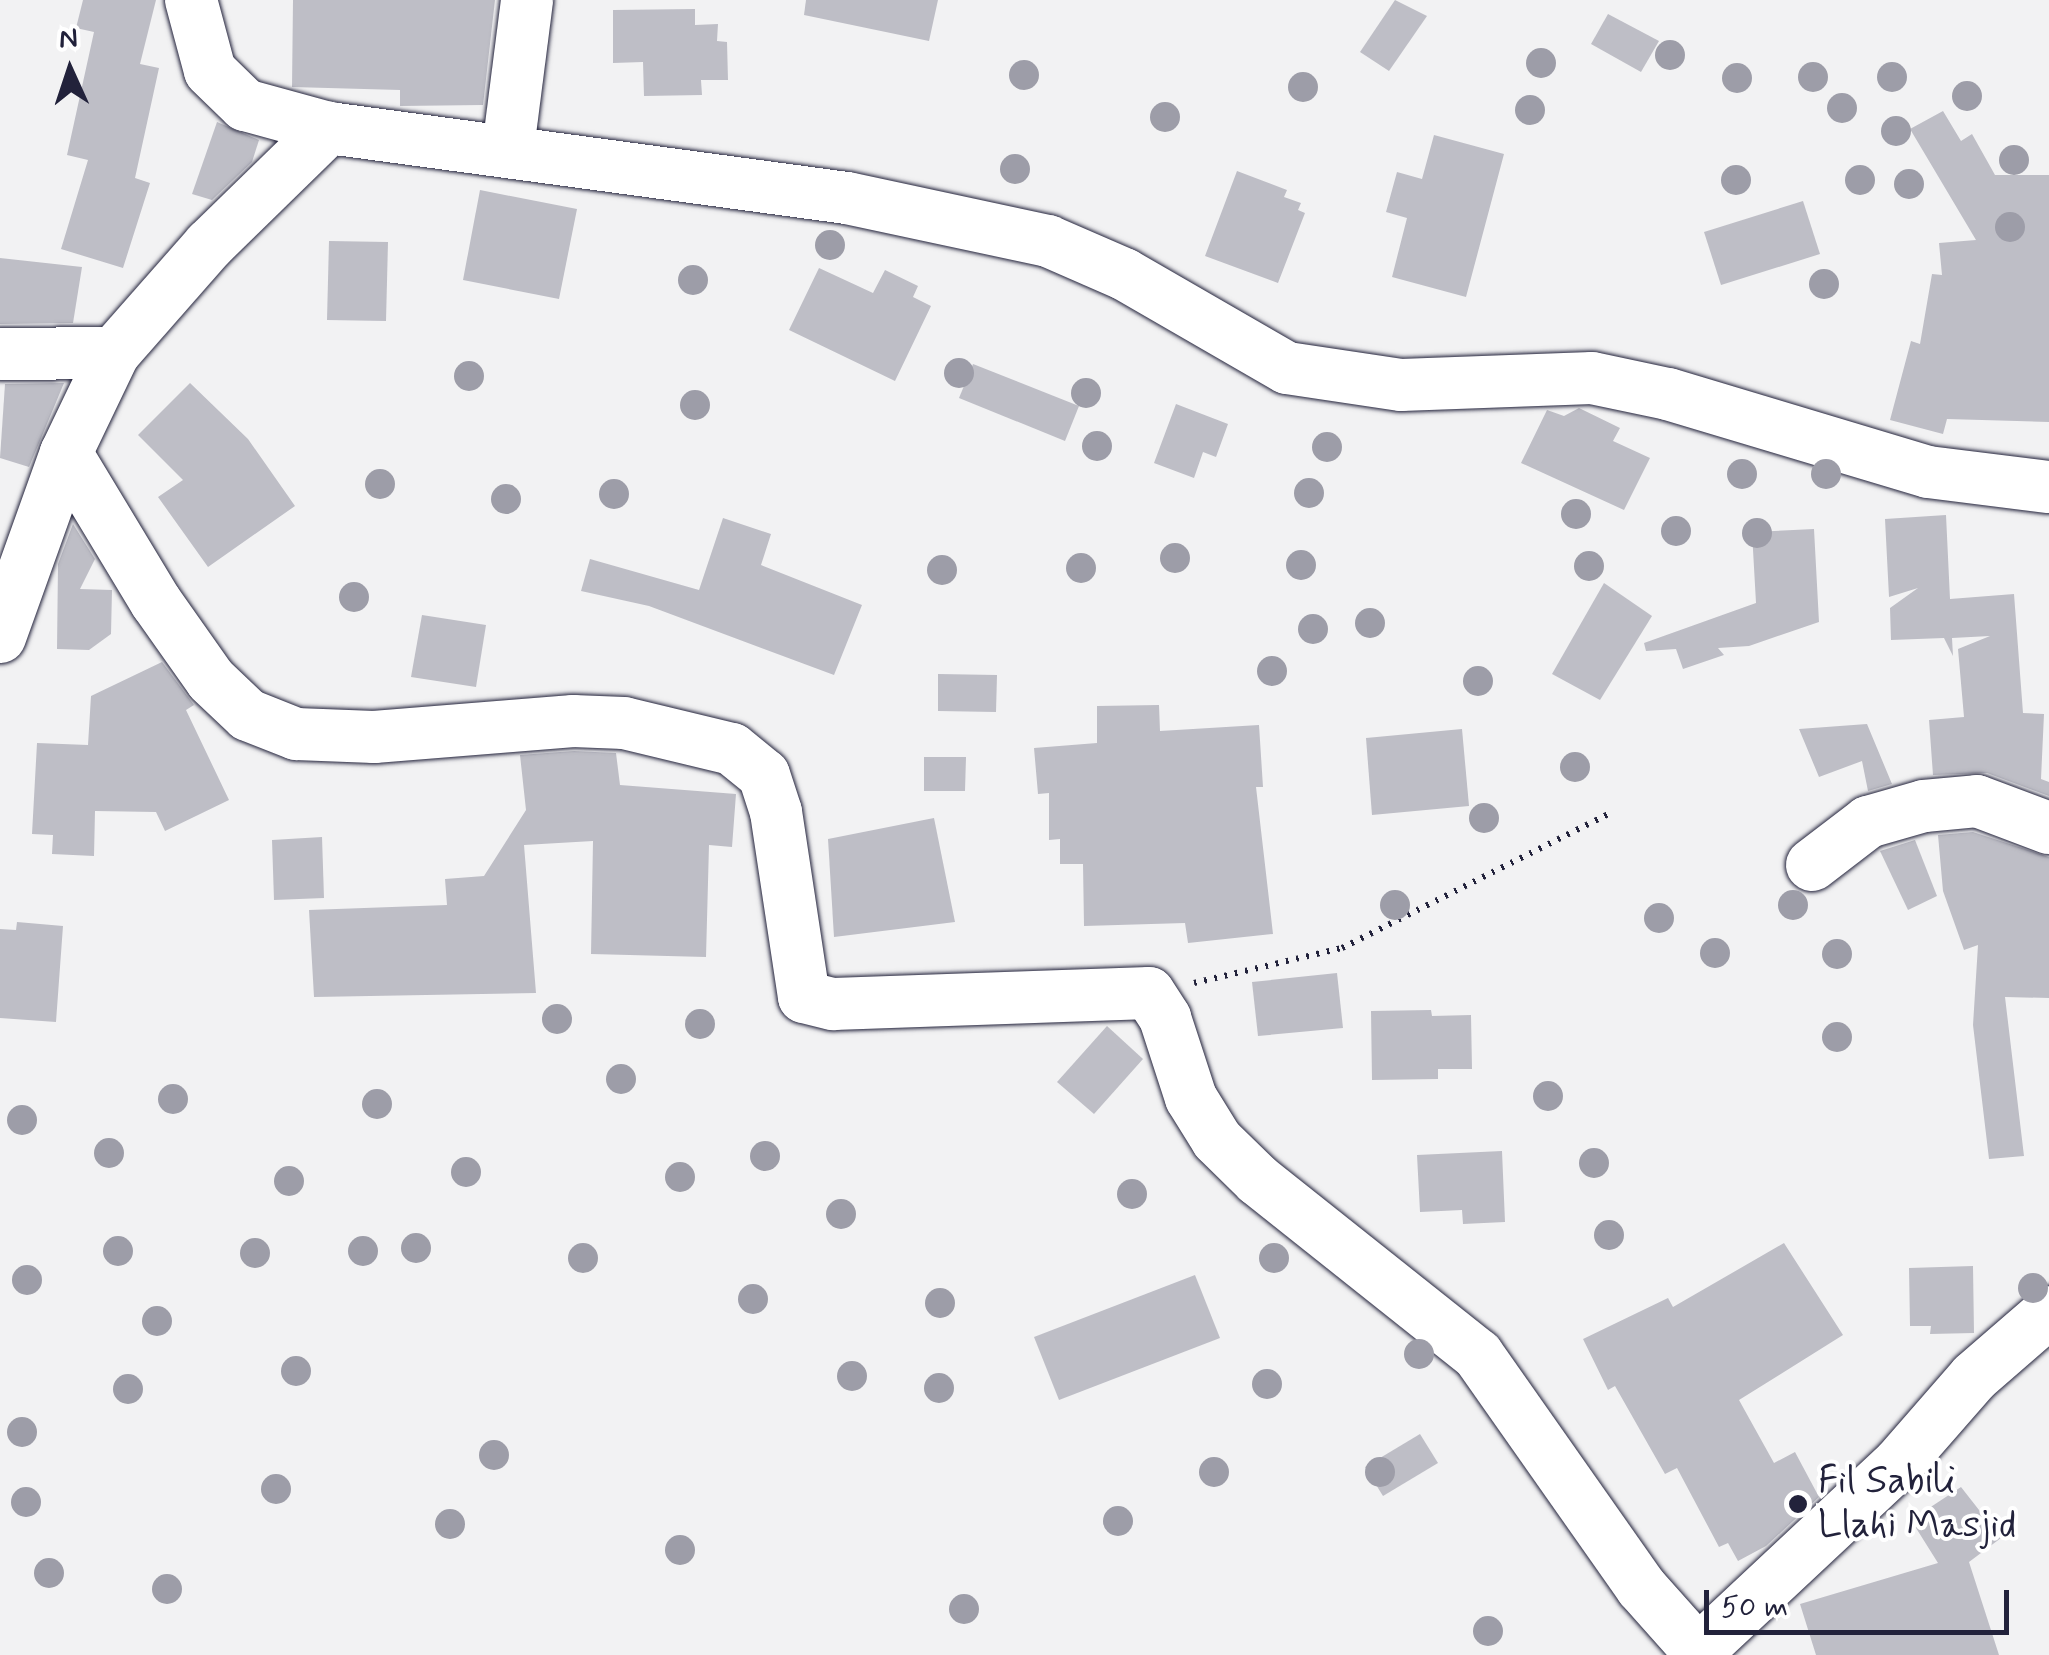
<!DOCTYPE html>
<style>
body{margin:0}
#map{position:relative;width:2049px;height:1655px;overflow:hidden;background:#f2f2f3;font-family:Mynerve,sans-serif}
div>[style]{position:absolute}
.building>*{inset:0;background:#bebec6}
.path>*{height:6px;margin-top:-3px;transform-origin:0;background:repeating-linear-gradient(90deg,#22223b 0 2.5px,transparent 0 10.5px)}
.roads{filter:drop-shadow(0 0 2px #22223b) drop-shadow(0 0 2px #22223b)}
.minor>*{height:52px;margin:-26px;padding:0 26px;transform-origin:26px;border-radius:26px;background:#fff}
.trees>*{width:30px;height:30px;margin:-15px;border-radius:50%;background:#9d9da8}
.dots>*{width:28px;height:28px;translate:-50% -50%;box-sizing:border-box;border:5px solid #fff;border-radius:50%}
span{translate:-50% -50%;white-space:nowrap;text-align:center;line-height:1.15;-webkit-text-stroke:8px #fff;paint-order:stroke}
.poi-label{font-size:38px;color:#22223b}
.left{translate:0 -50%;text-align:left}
.north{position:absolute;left:20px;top:20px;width:100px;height:100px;-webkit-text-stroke:8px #fff;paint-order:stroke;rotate:357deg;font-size:28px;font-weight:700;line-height:40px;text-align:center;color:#22223b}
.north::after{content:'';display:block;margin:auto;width:35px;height:45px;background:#22223b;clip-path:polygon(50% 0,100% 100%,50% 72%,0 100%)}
.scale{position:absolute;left:1704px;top:1590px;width:305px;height:45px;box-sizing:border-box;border:5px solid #22223b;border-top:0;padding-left:12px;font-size:30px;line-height:35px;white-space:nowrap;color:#22223b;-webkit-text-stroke:8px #fff;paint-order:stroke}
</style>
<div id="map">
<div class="building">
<i style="clip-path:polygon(83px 0,156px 0,140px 64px,159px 68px,135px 178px,150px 183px,123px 268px,61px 249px,88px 160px,67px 155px,94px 32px,76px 28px)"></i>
<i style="clip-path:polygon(293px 0,495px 0,483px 105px,400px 106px,400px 90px,292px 87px)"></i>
<i style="clip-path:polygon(806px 0,938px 0,929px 41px,804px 15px)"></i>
<i style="clip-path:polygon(1395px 0,1427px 16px,1389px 71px,1360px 52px)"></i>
<i style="clip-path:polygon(695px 9px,695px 25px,718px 24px,717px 41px,727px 42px,728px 80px,701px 80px,702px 95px,644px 96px,643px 62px,613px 63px,613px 10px)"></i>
<i style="clip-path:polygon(1608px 14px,1659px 41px,1641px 72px,1591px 44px)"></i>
<i style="clip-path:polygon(1943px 111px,1961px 141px,1972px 134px,1995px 175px,2049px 175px,2049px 422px,1947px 419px,1943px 434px,1890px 420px,1911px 341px,1920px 344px,1932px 274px,1942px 275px,1939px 243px,1976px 240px,1910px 129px)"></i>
<i style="clip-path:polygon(217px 122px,259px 140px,252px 162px,212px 200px,192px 194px)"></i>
<i style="clip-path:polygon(1434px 135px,1504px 154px,1466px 297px,1392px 277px,1407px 218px,1386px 212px,1397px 172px,1422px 179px)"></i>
<i style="clip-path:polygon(1237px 171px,1287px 190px,1284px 197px,1301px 203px,1298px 210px,1305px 213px,1278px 283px,1205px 256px)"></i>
<i style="clip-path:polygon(480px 190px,577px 209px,559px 299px,463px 280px)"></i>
<i style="clip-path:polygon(1803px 201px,1820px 254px,1721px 285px,1704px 232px)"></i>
<i style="clip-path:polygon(329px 241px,388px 242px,386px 321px,327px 320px)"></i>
<i style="clip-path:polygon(0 258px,82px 267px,73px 323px,0 324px)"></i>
<i style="clip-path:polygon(819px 268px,873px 293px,885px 270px,918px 286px,913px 297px,931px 306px,895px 381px,789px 330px)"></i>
<i style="clip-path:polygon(973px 364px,1079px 406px,1065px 441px,959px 398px)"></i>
<i style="clip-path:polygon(64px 383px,29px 467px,0 458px,5px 384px)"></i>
<i style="clip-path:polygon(190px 383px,248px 439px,295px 506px,208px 567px,158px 497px,183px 480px,138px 435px)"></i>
<i style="clip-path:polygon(1176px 404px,1228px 424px,1216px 457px,1203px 452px,1194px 478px,1154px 463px)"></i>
<i style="clip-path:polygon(1579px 408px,1620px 428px,1613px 441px,1650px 458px,1624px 510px,1521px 463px,1547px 410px,1564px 416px)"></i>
<i style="clip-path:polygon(1946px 515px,1950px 599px,2014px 594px,2023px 713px,2044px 714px,2041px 779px,2049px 782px,2049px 796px,1987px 773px,1933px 775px,1929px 720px,1964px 717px,1958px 649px,1990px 636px,1952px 638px,1953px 656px,1944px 638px,1891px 640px,1890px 608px,1918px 588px,1889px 597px,1885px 519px)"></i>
<i style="clip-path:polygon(723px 518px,771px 534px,761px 565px,862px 605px,834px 675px,649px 606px,581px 591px,590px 559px,699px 590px)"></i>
<i style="clip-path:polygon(73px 524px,95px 559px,80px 589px,112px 590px,111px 634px,89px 650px,57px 649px,58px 564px)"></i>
<i style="clip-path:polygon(1814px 529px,1819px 622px,1749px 646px,1718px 648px,1724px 655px,1683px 669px,1676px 649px,1646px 651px,1644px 643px,1756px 603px,1752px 532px)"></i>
<i style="clip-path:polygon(1604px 583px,1652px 616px,1600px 700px,1552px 674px)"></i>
<i style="clip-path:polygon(422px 615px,486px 625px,476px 687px,411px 677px)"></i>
<i style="clip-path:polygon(162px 662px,194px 705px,186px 710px,229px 800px,165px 831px,156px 812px,95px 811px,94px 856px,52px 854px,53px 835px,32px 834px,37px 743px,88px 745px,91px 696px)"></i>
<i style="clip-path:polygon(938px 674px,997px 675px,996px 712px,938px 711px)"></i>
<i style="clip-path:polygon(1159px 705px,1160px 731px,1259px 725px,1263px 787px,1256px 787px,1273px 934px,1188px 943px,1185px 923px,1084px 926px,1083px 864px,1060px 864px,1060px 839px,1049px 840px,1049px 793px,1038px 794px,1034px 748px,1097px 743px,1097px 706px)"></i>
<i style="clip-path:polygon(1867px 724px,1892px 784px,1868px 791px,1862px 761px,1819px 777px,1799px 729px)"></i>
<i style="clip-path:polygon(1462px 729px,1469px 806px,1372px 815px,1366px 738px)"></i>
<i style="clip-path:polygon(574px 751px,616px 753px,620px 785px,736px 794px,732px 847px,709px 845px,706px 957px,591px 954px,593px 841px,524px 845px,536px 993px,314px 997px,309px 910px,447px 905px,445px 879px,484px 876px,526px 810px,520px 755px)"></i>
<i style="clip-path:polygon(924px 757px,966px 757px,965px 791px,924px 791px)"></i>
<i style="clip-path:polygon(934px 818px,955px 922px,834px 937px,828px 839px)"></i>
<i style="clip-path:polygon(1973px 832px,2049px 857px,2049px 998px,2005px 997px,2024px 1156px,1989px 1159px,1973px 1025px,1978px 945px,1964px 950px,1943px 891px,1938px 835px)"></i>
<i style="clip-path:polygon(322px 837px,324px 898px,274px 900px,272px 840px)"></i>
<i style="clip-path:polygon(1915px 840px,1937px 896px,1908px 910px,1880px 851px)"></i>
<i style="clip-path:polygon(17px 922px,63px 926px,56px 1022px,0 1018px,0 929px,16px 930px)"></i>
<i style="clip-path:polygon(1337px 973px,1343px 1028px,1258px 1036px,1252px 982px)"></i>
<i style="clip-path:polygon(1431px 1010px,1432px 1016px,1471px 1015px,1472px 1069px,1438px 1069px,1438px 1079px,1372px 1080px,1371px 1011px)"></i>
<i style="clip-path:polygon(1107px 1026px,1143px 1059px,1094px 1114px,1057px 1082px)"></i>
<i style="clip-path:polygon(1502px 1151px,1505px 1222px,1463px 1224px,1462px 1210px,1420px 1212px,1417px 1155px)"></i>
<i style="clip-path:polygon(1784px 1243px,1843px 1335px,1739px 1400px,1774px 1463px,1795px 1452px,1819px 1497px,1766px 1546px,1738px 1561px,1728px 1543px,1719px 1547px,1677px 1468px,1665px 1474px,1615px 1386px,1608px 1390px,1583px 1339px,1668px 1298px,1673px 1307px)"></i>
<i style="clip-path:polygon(1973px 1266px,1974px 1333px,1930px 1334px,1931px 1326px,1910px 1326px,1909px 1268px)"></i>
<i style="clip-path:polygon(1195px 1275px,1220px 1338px,1059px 1400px,1034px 1337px)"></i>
<i style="clip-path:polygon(1420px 1434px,1438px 1463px,1383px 1496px,1365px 1467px)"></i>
<i style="clip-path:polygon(1961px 1487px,2001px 1538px,1969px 1562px,1999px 1655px,1816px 1655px,1800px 1604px,1938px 1563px,1911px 1520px)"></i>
</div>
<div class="path">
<i style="left:1194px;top:983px;width:152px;rotate:-13.3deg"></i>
<i style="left:1342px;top:948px;width:301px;rotate:-26.7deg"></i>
</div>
<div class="roads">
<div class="minor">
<i style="left:191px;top:0;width:73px;rotate:75deg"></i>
<i style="left:210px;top:71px;width:49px;rotate:44.2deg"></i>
<i style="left:245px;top:105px;width:87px;rotate:15.3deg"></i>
<i style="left:329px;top:128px;width:523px;rotate:7.7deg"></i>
<i style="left:847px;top:198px;width:206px;rotate:12.1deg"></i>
<i style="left:1048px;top:241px;width:83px;rotate:23.5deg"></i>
<i style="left:1124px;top:274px;width:188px;rotate:30deg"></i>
<i style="left:1287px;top:368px;width:115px;rotate:8.5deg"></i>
<i style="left:1401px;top:385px;width:191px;rotate:-2.1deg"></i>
<i style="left:1592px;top:378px;width:78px;rotate:11.9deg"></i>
<i style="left:1668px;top:394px;width:271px;rotate:16.7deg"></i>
<i style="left:1928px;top:472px;width:122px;rotate:7.1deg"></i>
<i style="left:508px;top:149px;width:150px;rotate:-82.7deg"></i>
<i style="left:0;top:354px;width:114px;rotate:-0.5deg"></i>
<i style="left:66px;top:453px;width:174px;rotate:58.9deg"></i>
<i style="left:156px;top:602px;width:95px;rotate:54.8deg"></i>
<i style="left:211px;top:680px;width:51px;rotate:43.4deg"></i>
<i style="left:248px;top:715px;width:52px;rotate:21.6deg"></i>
<i style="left:296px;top:734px;width:78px;rotate:2.2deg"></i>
<i style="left:374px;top:737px;width:200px;rotate:-4.6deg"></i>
<i style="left:573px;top:721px;width:51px;rotate:2.2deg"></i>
<i style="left:624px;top:723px;width:111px;rotate:13.5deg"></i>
<i style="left:732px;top:749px;width:41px;rotate:39.1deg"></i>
<i style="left:764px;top:775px;width:39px;rotate:72deg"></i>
<i style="left:776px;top:812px;width:187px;rotate:81.4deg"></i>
<i style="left:804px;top:997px;width:30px;rotate:14deg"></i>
<i style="left:833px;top:1004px;width:316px;rotate:-2deg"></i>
<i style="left:1149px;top:993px;width:30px;rotate:57deg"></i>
<i style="left:1165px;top:1018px;width:84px;rotate:72deg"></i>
<i style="left:1191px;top:1098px;width:49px;rotate:58.2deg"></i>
<i style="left:1217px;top:1140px;width:57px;rotate:44.3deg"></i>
<i style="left:1258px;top:1180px;width:281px;rotate:38.5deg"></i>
<i style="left:1478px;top:1355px;width:284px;rotate:54.9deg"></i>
<i style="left:1641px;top:1587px;width:86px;rotate:48.3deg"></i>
<i style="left:0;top:637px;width:195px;rotate:-70.3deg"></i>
<i style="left:66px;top:453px;width:111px;rotate:-64.4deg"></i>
<i style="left:114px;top:353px;width:144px;rotate:-48.7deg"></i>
<i style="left:209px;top:245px;width:168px;rotate:-44.3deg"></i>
<i style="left:1812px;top:865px;width:71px;rotate:-37.5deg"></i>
<i style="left:1868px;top:822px;width:58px;rotate:-15.9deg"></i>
<i style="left:1924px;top:806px;width:53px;rotate:-5.4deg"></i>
<i style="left:1977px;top:801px;width:77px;rotate:20.6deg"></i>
<i style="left:1694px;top:1655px;width:281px;rotate:-43.1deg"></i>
<i style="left:1899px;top:1463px;width:114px;rotate:-48.9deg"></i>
<i style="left:1974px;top:1377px;width:99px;rotate:-40.9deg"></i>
</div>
</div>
<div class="trees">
<i style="left:1670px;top:55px"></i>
<i style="left:1541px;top:63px"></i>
<i style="left:1024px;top:75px"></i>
<i style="left:1813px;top:77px"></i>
<i style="left:1892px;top:77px"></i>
<i style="left:1737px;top:78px"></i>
<i style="left:1303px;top:87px"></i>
<i style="left:1967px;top:96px"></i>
<i style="left:1842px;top:108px"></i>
<i style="left:1530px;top:110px"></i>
<i style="left:1165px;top:117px"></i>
<i style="left:1896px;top:131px"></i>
<i style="left:2014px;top:160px"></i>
<i style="left:1015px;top:169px"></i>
<i style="left:1736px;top:180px"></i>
<i style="left:1860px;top:180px"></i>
<i style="left:1909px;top:184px"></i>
<i style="left:2010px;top:227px"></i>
<i style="left:830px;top:245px"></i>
<i style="left:693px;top:280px"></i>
<i style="left:1824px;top:284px"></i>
<i style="left:959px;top:373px"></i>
<i style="left:469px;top:376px"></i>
<i style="left:1086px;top:393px"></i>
<i style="left:695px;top:405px"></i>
<i style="left:1097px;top:446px"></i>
<i style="left:1327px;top:447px"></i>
<i style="left:1742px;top:474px"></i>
<i style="left:1826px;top:474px"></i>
<i style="left:380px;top:484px"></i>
<i style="left:1309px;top:493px"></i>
<i style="left:614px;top:494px"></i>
<i style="left:506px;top:499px"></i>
<i style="left:1576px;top:514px"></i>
<i style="left:1676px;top:531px"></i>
<i style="left:1757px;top:533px"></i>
<i style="left:1175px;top:558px"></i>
<i style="left:1301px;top:565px"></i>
<i style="left:1589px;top:566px"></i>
<i style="left:1081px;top:568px"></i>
<i style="left:942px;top:570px"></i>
<i style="left:354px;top:597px"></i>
<i style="left:1370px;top:623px"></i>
<i style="left:1313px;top:629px"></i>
<i style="left:1272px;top:671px"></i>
<i style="left:1478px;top:681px"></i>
<i style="left:1575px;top:767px"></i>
<i style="left:1484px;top:818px"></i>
<i style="left:1395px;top:905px"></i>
<i style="left:1793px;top:905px"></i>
<i style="left:1659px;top:918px"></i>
<i style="left:1715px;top:953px"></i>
<i style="left:1837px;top:954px"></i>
<i style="left:557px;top:1019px"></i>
<i style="left:700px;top:1024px"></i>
<i style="left:1837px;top:1037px"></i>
<i style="left:621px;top:1079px"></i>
<i style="left:1548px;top:1096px"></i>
<i style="left:173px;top:1099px"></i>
<i style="left:377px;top:1104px"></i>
<i style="left:22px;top:1120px"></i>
<i style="left:109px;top:1153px"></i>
<i style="left:765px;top:1156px"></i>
<i style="left:1594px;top:1163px"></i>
<i style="left:466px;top:1172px"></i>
<i style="left:680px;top:1177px"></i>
<i style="left:289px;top:1181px"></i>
<i style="left:1132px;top:1194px"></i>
<i style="left:841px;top:1214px"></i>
<i style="left:1609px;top:1235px"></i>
<i style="left:416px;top:1248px"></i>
<i style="left:118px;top:1251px"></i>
<i style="left:363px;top:1251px"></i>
<i style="left:255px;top:1253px"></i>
<i style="left:583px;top:1258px"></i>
<i style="left:1274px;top:1258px"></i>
<i style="left:27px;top:1280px"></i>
<i style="left:2033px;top:1288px"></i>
<i style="left:753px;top:1299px"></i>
<i style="left:940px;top:1303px"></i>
<i style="left:157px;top:1321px"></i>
<i style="left:1419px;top:1354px"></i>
<i style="left:296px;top:1371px"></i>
<i style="left:852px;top:1376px"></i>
<i style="left:1267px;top:1384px"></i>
<i style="left:939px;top:1388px"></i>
<i style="left:128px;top:1389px"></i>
<i style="left:22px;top:1432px"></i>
<i style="left:494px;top:1455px"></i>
<i style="left:1214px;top:1472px"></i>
<i style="left:1380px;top:1472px"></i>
<i style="left:276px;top:1489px"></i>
<i style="left:26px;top:1502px"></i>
<i style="left:1118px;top:1521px"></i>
<i style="left:450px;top:1524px"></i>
<i style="left:680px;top:1550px"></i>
<i style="left:49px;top:1573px"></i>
<i style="left:167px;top:1589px"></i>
<i style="left:964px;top:1609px"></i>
<i style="left:1488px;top:1631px"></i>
</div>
<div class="dots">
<i style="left:1798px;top:1504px;background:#22223b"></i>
</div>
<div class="poi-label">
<span class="left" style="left:1818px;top:1504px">Fil Sabili<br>Llahi Masjid</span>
</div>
<div class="north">N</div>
<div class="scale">50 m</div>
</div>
